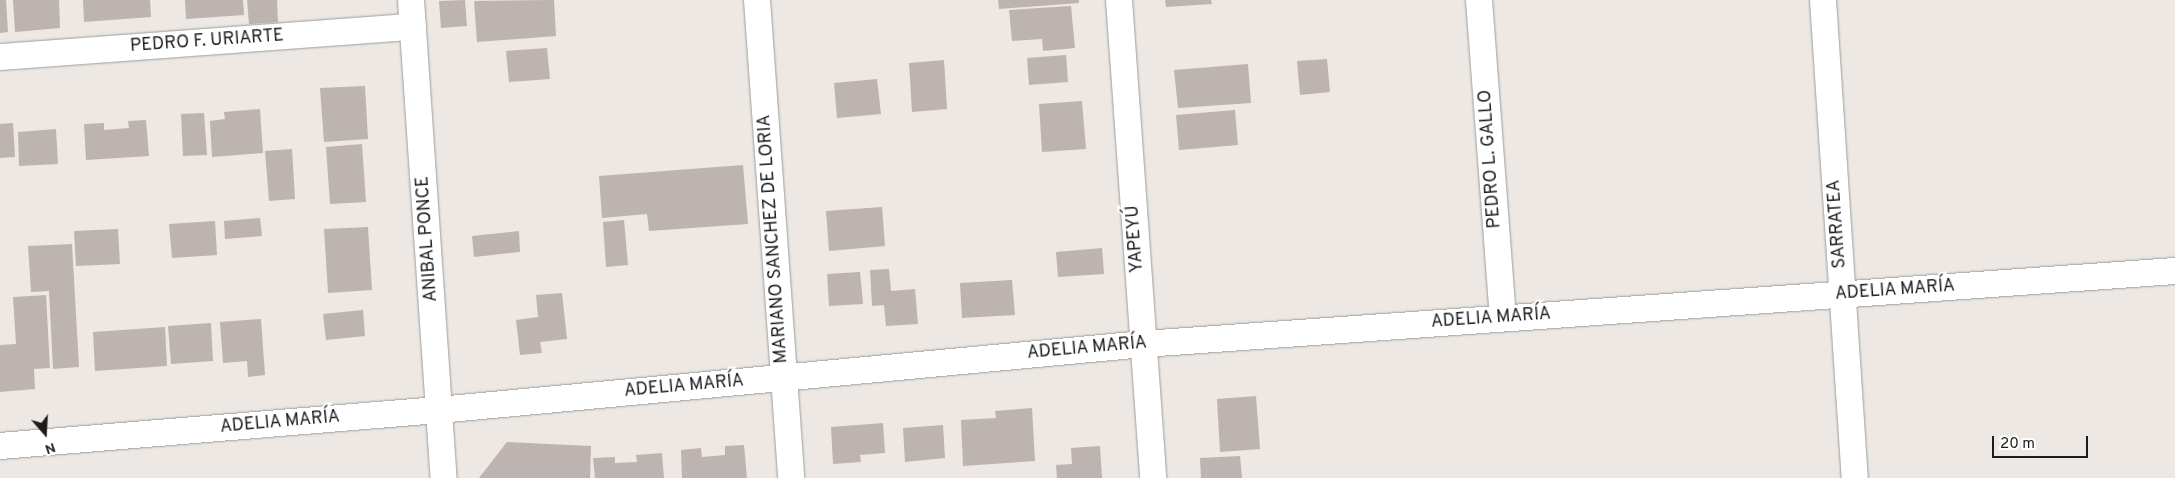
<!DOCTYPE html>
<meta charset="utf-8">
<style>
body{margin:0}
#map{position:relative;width:2175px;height:478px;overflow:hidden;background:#ede8e3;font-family:Overpass,sans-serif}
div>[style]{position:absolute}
.building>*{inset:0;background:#bdb3b0}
.roads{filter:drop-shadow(0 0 1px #9d9d9d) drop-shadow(0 0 1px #9d9d9d)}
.street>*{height:26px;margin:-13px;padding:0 13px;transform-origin:13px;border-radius:13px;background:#fff}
span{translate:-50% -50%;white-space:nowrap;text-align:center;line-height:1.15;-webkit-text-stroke:4px #fff;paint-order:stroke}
.street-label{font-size:18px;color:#1c1c1c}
.north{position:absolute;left:20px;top:408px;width:50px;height:50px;-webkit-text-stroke:4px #fff;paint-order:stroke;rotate:161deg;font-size:14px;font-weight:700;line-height:20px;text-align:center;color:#1c1c1c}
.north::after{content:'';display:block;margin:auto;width:18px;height:22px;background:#1c1c1c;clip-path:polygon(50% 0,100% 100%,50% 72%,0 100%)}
.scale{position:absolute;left:1992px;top:436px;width:96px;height:22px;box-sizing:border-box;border:2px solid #1c1c1c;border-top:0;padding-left:6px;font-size:15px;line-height:18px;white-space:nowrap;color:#1c1c1c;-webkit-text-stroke:4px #fff;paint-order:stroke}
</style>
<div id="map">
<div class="building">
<i style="clip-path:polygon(0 0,6px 0,8px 32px,0 33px)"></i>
<i style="clip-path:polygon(13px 0,59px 0,60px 28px,15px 32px)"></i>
<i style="clip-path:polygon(83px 0,150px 0,151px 17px,84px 22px)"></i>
<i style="clip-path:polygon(185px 0,243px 0,244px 15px,186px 19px)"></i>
<i style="clip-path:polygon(247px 0,277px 0,278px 22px,249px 24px)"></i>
<i style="clip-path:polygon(465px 0,467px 26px,441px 28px,439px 1px)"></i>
<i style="clip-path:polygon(554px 0,556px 36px,477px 42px,474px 1px)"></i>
<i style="clip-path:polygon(998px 0,1079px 0,1079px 3px,999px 9px)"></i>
<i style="clip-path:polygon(1165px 0,1211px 0,1212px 4px,1166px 7px)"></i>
<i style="clip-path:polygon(1071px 6px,1075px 48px,1043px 51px,1042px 39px,1012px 41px,1009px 10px)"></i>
<i style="clip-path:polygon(547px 48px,550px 79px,509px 82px,506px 51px)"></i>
<i style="clip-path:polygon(1066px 55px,1068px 82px,1029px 85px,1027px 58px)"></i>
<i style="clip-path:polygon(1327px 59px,1330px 92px,1300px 95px,1297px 61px)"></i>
<i style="clip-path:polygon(944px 60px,947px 109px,912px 112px,909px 63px)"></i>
<i style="clip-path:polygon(1248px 64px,1251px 103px,1178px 108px,1174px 70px)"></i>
<i style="clip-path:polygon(877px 79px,881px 114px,837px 118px,834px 83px)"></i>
<i style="clip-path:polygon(365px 86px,368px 139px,324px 142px,320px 88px)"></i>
<i style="clip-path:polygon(1082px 101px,1086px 149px,1042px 152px,1039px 104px)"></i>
<i style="clip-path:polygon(260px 109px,263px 153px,212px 157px,210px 121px,225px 119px,224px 112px)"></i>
<i style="clip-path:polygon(1235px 110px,1238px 145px,1179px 150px,1176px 115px)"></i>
<i style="clip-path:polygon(204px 113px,207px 155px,183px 156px,181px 114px)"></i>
<i style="clip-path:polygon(146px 120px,149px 156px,86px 160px,84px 124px,104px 123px,104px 130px,129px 128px,128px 121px)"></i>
<i style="clip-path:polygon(13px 123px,15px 157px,0 158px,0 124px)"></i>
<i style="clip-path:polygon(56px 129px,58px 164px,19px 166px,18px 132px)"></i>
<i style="clip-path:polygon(362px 144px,366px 202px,330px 204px,326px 147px)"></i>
<i style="clip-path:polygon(292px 149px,295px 199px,269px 201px,265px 151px)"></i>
<i style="clip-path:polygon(743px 165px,748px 224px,649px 231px,647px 214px,602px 218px,599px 176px)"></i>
<i style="clip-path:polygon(882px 207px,885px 246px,829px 251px,826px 211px)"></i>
<i style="clip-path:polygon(260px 218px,262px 236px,225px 239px,224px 221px)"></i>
<i style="clip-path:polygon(624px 220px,628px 265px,606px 267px,603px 222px)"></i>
<i style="clip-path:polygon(215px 221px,217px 255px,172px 258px,169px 224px)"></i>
<i style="clip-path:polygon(368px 227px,372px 290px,328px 293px,324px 229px)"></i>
<i style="clip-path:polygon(118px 229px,120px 264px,76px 266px,74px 231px)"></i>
<i style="clip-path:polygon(519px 231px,520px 252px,474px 257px,472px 236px)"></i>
<i style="clip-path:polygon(72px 244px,79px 367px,53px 369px,49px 291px,31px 292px,28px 246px)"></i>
<i style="clip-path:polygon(1102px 248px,1104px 274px,1058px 277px,1056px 252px)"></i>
<i style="clip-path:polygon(889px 269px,891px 291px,915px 289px,918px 324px,886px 326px,884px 305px,872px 306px,870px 270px)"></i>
<i style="clip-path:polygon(860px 272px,863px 304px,829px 306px,827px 274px)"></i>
<i style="clip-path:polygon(1012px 280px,1015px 315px,962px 318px,960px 283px)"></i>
<i style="clip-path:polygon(562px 293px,567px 339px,540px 342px,542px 353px,520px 355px,516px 320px,538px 317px,536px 295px)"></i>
<i style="clip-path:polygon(46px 295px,50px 368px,34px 369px,35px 389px,0 392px,0 345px,16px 344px,13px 297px)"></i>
<i style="clip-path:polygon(363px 310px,365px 336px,326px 340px,323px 314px)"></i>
<i style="clip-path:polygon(261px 319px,265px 375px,248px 377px,247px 361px,223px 363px,220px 322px)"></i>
<i style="clip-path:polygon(211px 323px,213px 361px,171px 364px,168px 326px)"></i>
<i style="clip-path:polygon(165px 327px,167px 366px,95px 371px,93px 332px)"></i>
<i style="clip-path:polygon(1256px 396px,1260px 449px,1220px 452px,1217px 399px)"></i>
<i style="clip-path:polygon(1032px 408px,1035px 461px,963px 466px,961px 420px,996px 418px,995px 411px)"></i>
<i style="clip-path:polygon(883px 423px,885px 453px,860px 455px,861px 462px,833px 464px,831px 427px)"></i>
<i style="clip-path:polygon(943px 425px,945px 458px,905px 462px,903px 428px)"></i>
<i style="clip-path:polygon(507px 442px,591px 446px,590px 478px,479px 478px)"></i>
<i style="clip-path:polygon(744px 445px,747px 478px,682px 478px,681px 450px,701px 448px,702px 457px,725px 455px,725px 446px)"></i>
<i style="clip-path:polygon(1100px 446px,1102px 478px,1057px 478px,1056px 465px,1072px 464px,1071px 448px)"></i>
<i style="clip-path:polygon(662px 453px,664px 478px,595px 478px,593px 458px,615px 457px,615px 463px,637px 462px,636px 455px)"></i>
<i style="clip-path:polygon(1240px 456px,1242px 478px,1201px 478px,1200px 458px)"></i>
</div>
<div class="roads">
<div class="street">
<i style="left:411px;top:0;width:479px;rotate:86.1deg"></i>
<i style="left:757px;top:0;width:479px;rotate:85.9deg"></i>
<i style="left:1119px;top:0;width:479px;rotate:85.9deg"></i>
<i style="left:1479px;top:0;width:319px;rotate:85.7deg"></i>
<i style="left:1823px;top:0;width:479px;rotate:86.2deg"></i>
<i style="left:0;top:57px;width:414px;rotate:-4.2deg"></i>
<i style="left:0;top:446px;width:440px;rotate:-4.7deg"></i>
<i style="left:439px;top:410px;width:708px;rotate:-5.35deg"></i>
<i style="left:1144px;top:344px;width:1034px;rotate:-4.05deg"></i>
</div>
</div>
<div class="street-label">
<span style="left:207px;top:42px;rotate:-4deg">PEDRO F. URIARTE</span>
<span style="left:1491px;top:159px;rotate:-94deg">PEDRO L. GALLO</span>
<span style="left:1838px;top:224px;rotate:-94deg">SARRATEA</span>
<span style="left:428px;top:239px;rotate:-94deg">ANIBAL PONCE</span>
<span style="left:774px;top:239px;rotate:-94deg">MARIANO SANCHEZ DE LORIA</span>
<span style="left:1136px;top:239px;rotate:-94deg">YAPEYÚ</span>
<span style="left:1895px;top:291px;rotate:-4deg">ADELIA MARÍA</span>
<span style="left:1491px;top:319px;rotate:-4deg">ADELIA MARÍA</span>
<span style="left:1087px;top:349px;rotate:-5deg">ADELIA MARÍA</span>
<span style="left:684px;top:387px;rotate:-5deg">ADELIA MARÍA</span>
<span style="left:280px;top:423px;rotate:-5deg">ADELIA MARÍA</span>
</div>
<div class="north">N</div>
<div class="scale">20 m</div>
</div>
